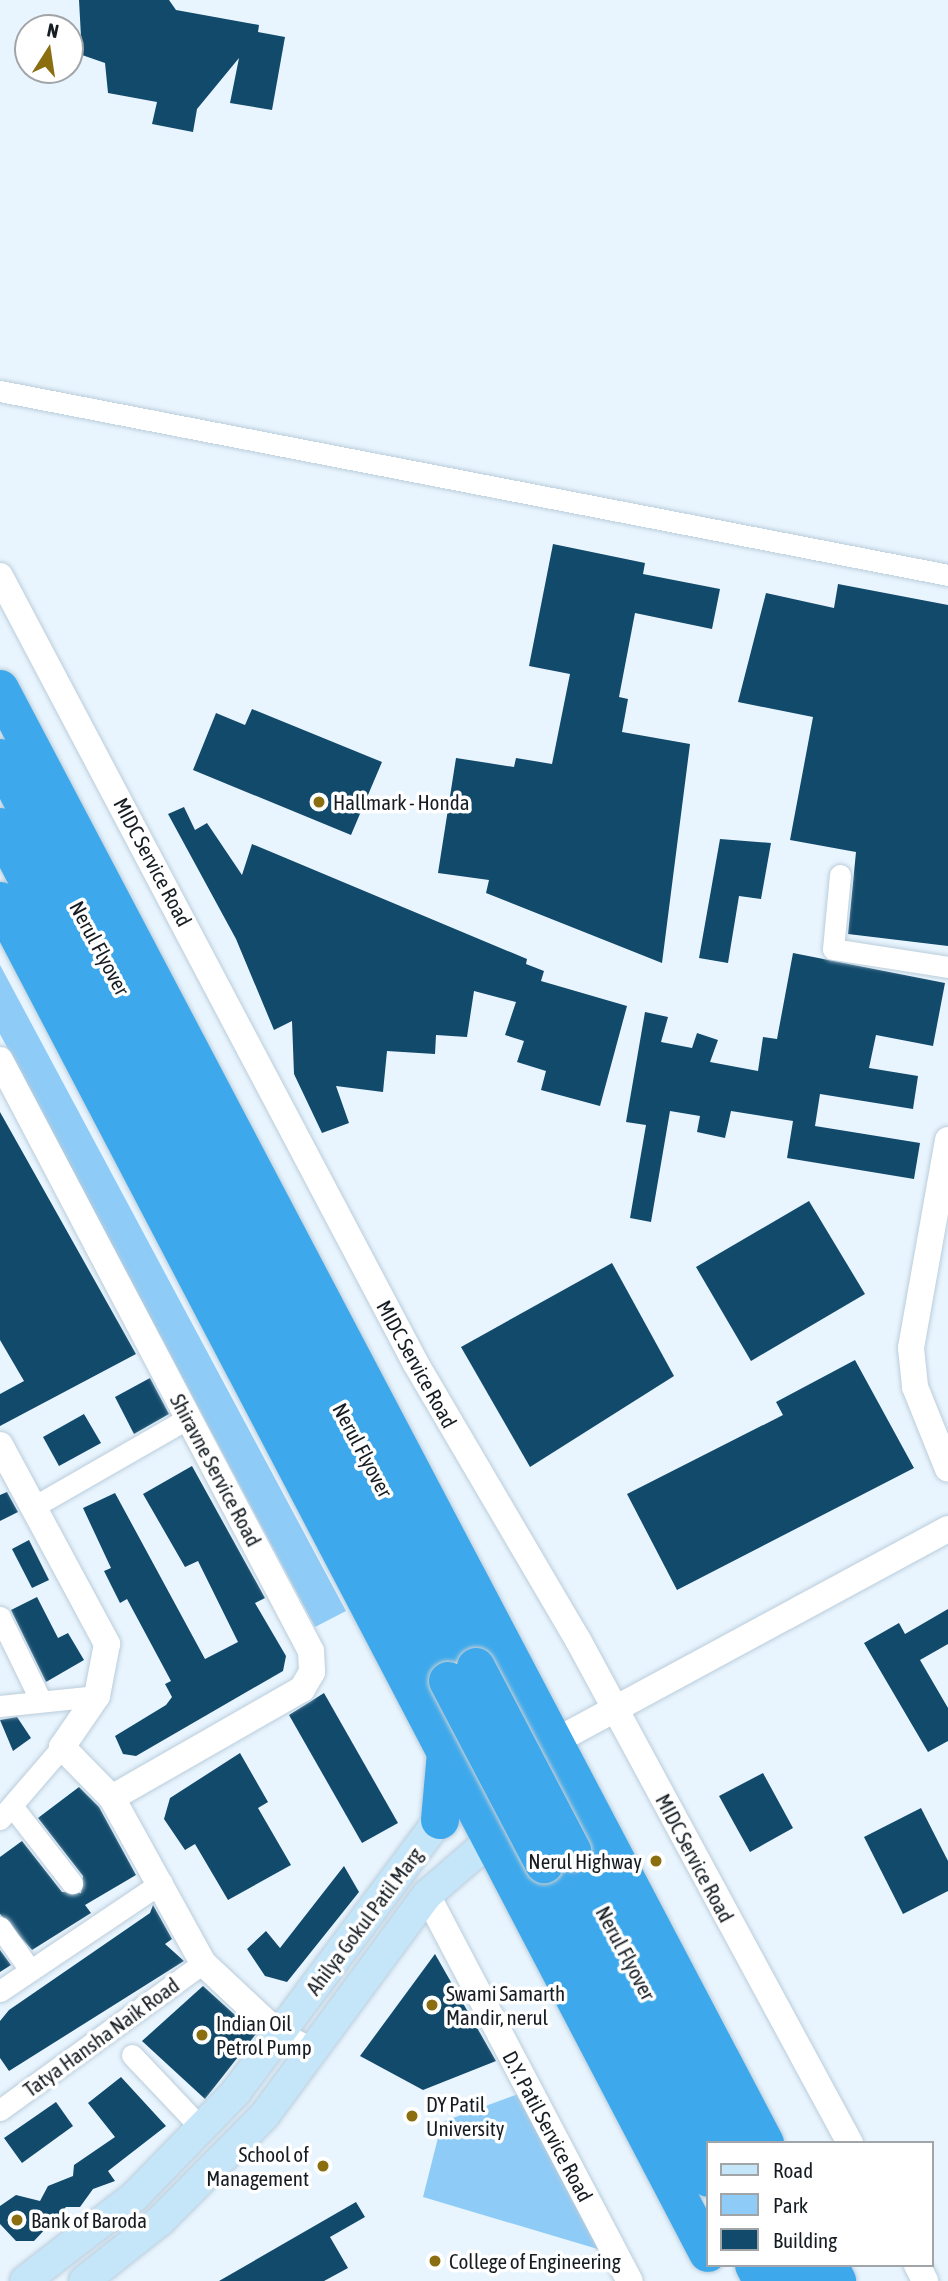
<!DOCTYPE html>
<style>
body{margin:0}
#map{position:relative;width:948px;height:2281px;overflow:hidden;background:#e9f5fe;font-family:"Asap Condensed",sans-serif}
div>[style]{position:absolute}
.green>*{inset:0;background:#8ecbf6}
.building>*{inset:0;background:#124a6b}
.roads{filter:drop-shadow(0 0 2px #bacddb) drop-shadow(0 0 2px #bacddb)}
.minor>*{height:21px;margin:-10.5px;padding:0 10.5px;transform-origin:10.5px;border-radius:10.5px;background:#fff}
.tertiary>*{height:26px;margin:-13px;padding:0 13px;transform-origin:13px;border-radius:13px;background:#fff}
.secondary>*{height:30px;margin:-15px;padding:0 15px;transform-origin:15px;border-radius:15px;background:#c5e5f9}
.motorway>*{height:38px;margin:-19px;padding:0 19px;transform-origin:19px;border-radius:19px;background:#3da9ec}
.bridges{filter:drop-shadow(0 0 2px #d0d2d3) drop-shadow(0 0 2px #d0d2d3)}
.motorway-bridge>*{height:38px;margin:-19px;padding:0 19px;transform-origin:19px;border-radius:19px;background:#3da9ec}
.dots>*{width:19px;height:19px;translate:-50% -50%;box-sizing:border-box;border:4px solid #fff;border-radius:50%}
span{translate:-50% -50%;white-space:nowrap;text-align:center;line-height:1.15;-webkit-text-stroke:7px #fff;paint-order:stroke}
.poi-label{font-size:21px;color:#161d22}
.left{translate:0 -50%;text-align:left}
.right{translate:-100% -50%;text-align:right}
.street-label{font-size:21px;color:#161d22}
.legend{position:absolute;left:706px;top:2141px;width:228px;height:126px;box-sizing:border-box;background:#fff;border:2px solid #a2a5a7;margin:0;padding:9px 12px;list-style:none;font-size:21px;color:#161d22}
.legend li{display:flex;align-items:center;gap:14px;height:35px}
.legend b{width:35px;border:2px solid #a2a5a7}
.north{position:absolute;left:14px;top:14px;width:70px;height:70px;box-sizing:border-box;background:#fff;border:2px solid #a2a5a7;border-radius:50%;rotate:12deg;font-size:19px;font-weight:700;line-height:28px;text-align:center;color:#161d22}
.north::after{content:'';display:block;margin:auto;width:24px;height:32px;background:#8a6e0f;clip-path:polygon(50% 0,100% 100%,50% 72%,0 100%)}
</style>
<div id="map">
<div class="green">
<i style="clip-path:polygon(0 965px,346px 1611px,315px 1627px,0 1034px)"></i>
<i style="clip-path:polygon(521px 2093px,601px 2250px,423px 2197px,442px 2122px)"></i>
</div>
<div class="building">
<i style="clip-path:polygon(79px 0,169px 0,176px 10px,259px 25px,258px 32px,285px 37px,272px 110px,230px 103px,239px 58px,197px 109px,193px 132px,152px 124px,157px 102px,108px 93px,105px 63px,82px 55px)"></i>
<i style="clip-path:polygon(553px 544px,645px 563px,643px 574px,720px 589px,712px 629px,635px 613px,619px 697px,628px 699px,622px 732px,690px 744px,662px 963px,486px 893px,489px 880px,438px 873px,456px 758px,514px 767px,516px 758px,552px 764px,570px 674px,529px 666px)"></i>
<i style="clip-path:polygon(838px 584px,948px 605px,948px 946px,848px 934px,856px 852px,790px 840px,813px 717px,738px 702px,766px 593px,834px 608px)"></i>
<i style="clip-path:polygon(252px 709px,382px 762px,351px 835px,193px 770px,216px 713px,245px 725px)"></i>
<i style="clip-path:polygon(184px 807px,195px 830px,207px 823px,242px 875px,252px 844px,527px 959px,526px 964px,544px 971px,541px 981px,627px 1006px,600px 1106px,541px 1090px,546px 1071px,517px 1062px,524px 1041px,505px 1035px,516px 1002px,474px 991px,467px 1037px,436px 1035px,435px 1054px,387px 1051px,383px 1092px,336px 1086px,349px 1123px,322px 1133px,294px 1074px,292px 1021px,274px 1030px,236px 939px,168px 814px)"></i>
<i style="clip-path:polygon(720px 839px,771px 843px,761px 899px,739px 896px,728px 963px,699px 958px)"></i>
<i style="clip-path:polygon(793px 953px,945px 983px,933px 1046px,876px 1035px,869px 1068px,918px 1076px,913px 1109px,820px 1094px,815px 1126px,920px 1143px,914px 1179px,787px 1158px,793px 1121px,731px 1111px,725px 1138px,697px 1132px,700px 1116px,670px 1111px,651px 1222px,630px 1218px,646px 1125px,626px 1122px,645px 1012px,668px 1017px,661px 1042px,692px 1048px,697px 1033px,718px 1040px,710px 1062px,758px 1071px,763px 1037px,777px 1039px)"></i>
<i style="clip-path:polygon(0 1112px,136px 1354px,0 1426px,0 1394px,24px 1381px,0 1340px)"></i>
<i style="clip-path:polygon(809px 1201px,865px 1294px,751px 1361px,696px 1267px)"></i>
<i style="clip-path:polygon(612px 1263px,674px 1376px,530px 1467px,461px 1347px)"></i>
<i style="clip-path:polygon(855px 1360px,914px 1468px,677px 1590px,627px 1494px,783px 1415px,776px 1402px)"></i>
<i style="clip-path:polygon(150px 1378px,169px 1414px,134px 1434px,115px 1397px)"></i>
<i style="clip-path:polygon(84px 1414px,101px 1443px,59px 1466px,43px 1437px)"></i>
<i style="clip-path:polygon(192px 1466px,265px 1598px,255px 1603px,286px 1656px,283px 1671px,136px 1756px,123px 1754px,115px 1736px,166px 1705px,172px 1697px,165px 1684px,171px 1681px,127px 1599px,120px 1603px,104px 1571px,111px 1568px,83px 1508px,115px 1493px,205px 1659px,238px 1642px,198px 1561px,185px 1567px,143px 1494px)"></i>
<i style="clip-path:polygon(7px 1492px,18px 1512px,0 1521px,0 1495px)"></i>
<i style="clip-path:polygon(29px 1540px,49px 1580px,32px 1588px,12px 1549px)"></i>
<i style="clip-path:polygon(37px 1597px,58px 1638px,68px 1633px,84px 1660px,46px 1682px,11px 1610px)"></i>
<i style="clip-path:polygon(948px 1609px,948px 1644px,920px 1660px,948px 1708px,948px 1741px,928px 1752px,864px 1643px,899px 1623px,905px 1634px)"></i>
<i style="clip-path:polygon(324px 1693px,398px 1823px,362px 1843px,289px 1715px)"></i>
<i style="clip-path:polygon(17px 1717px,31px 1738px,13px 1751px,0 1720px)"></i>
<i style="clip-path:polygon(240px 1753px,268px 1802px,258px 1808px,291px 1865px,228px 1900px,195px 1844px,185px 1850px,164px 1819px,170px 1798px)"></i>
<i style="clip-path:polygon(763px 1773px,793px 1828px,750px 1852px,719px 1796px)"></i>
<i style="clip-path:polygon(79px 1787px,99px 1807px,136px 1875px,85px 1905px,91px 1913px,32px 1950px,0 1914px,0 1857px,22px 1841px,62px 1892px,81px 1893px,83px 1876px,38px 1818px)"></i>
<i style="clip-path:polygon(921px 1808px,948px 1861px,948px 1891px,903px 1914px,864px 1837px)"></i>
<i style="clip-path:polygon(344px 1866px,359px 1892px,287px 1982px,265px 1976px,247px 1949px,266px 1931px,280px 1948px)"></i>
<i style="clip-path:polygon(153px 1905px,172px 1939px,165px 1944px,184px 1961px,9px 2071px,0 2058px,0 2021px,9px 2010px,150px 1913px)"></i>
<i style="clip-path:polygon(0 1950px,11px 1965px,0 1972px)"></i>
<i style="clip-path:polygon(435px 1954px,496px 2061px,423px 2090px,360px 2056px)"></i>
<i style="clip-path:polygon(203px 1986px,256px 2034px,205px 2099px,142px 2041px)"></i>
<i style="clip-path:polygon(121px 2077px,166px 2126px,108px 2171px,115px 2181px,93px 2189px,80px 2207px,66px 2207px,34px 2241px,16px 2241px,0 2224px,0 2206px,16px 2195px,40px 2201px,48px 2186px,73px 2176px,74px 2165px,115px 2137px,88px 2103px)"></i>
<i style="clip-path:polygon(56px 2102px,73px 2126px,22px 2163px,4px 2138px)"></i>
<i style="clip-path:polygon(356px 2202px,365px 2217px,330px 2237px,348px 2268px,324px 2281px,219px 2281px)"></i>
</div>
<div class="roads">
<div class="minor">
<i style="left:0;top:391px;width:966px;rotate:10.98deg"></i>
<i style="left:840px;top:875px;width:74px;rotate:95.4deg"></i>
<i style="left:833px;top:949px;width:116px;rotate:8.9deg"></i>
<i style="left:35px;top:1506px;width:177px;rotate:-29.9deg"></i>
<i style="left:0;top:1617px;width:91px;rotate:64deg"></i>
<i style="left:0;top:1706px;width:98px;rotate:-5.9deg"></i>
<i style="left:12px;top:1806px;width:98px;rotate:52.1deg"></i>
<i style="left:0;top:1819px;width:95px;rotate:-49.3deg"></i>
<i style="left:0;top:1927px;width:52px;rotate:55.1deg"></i>
<i style="left:0;top:1991px;width:195px;rotate:-33.9deg"></i>
<i style="left:132px;top:2055px;width:100px;rotate:46.6deg"></i>
<i style="left:0;top:2110px;width:251px;rotate:-35.9deg"></i>
</div>
<div class="tertiary">
<i style="left:0;top:576px;width:891px;rotate:62.17deg"></i>
<i style="left:416px;top:1364px;width:320px;rotate:59.6deg"></i>
<i style="left:578px;top:1640px;width:572px;rotate:61.6deg"></i>
<i style="left:0;top:1060px;width:668px;rotate:62.25deg"></i>
<i style="left:311px;top:1651px;width:21px;rotate:87deg"></i>
<i style="left:312px;top:1672px;width:20px;rotate:120deg"></i>
<i style="left:302px;top:1689px;width:219px;rotate:150.2deg"></i>
<i style="left:948px;top:1140px;width:211px;rotate:100.1deg"></i>
<i style="left:911px;top:1348px;width:39px;rotate:84deg"></i>
<i style="left:915px;top:1387px;width:88px;rotate:68.1deg"></i>
<i style="left:0;top:1445px;width:226px;rotate:61.7deg"></i>
<i style="left:107px;top:1644px;width:53px;rotate:100.9deg"></i>
<i style="left:97px;top:1696px;width:62px;rotate:124.5deg"></i>
<i style="left:62px;top:1747px;width:71px;rotate:45.6deg"></i>
<i style="left:112px;top:1798px;width:188px;rotate:61.1deg"></i>
<i style="left:203px;top:1963px;width:105px;rotate:43.1deg"></i>
<i style="left:280px;top:2035px;width:35px;rotate:27deg"></i>
<i style="left:554px;top:1742px;width:448px;rotate:-28.4deg"></i>
<i style="left:427px;top:1895px;width:436px;rotate:62.3deg"></i>
<i style="left:917px;top:2265px;width:18px;rotate:63deg"></i>
</div>
<div class="secondary">
<i style="left:25px;top:2281px;width:139px;rotate:-37.7deg"></i>
<i style="left:135px;top:2196px;width:145px;rotate:-45.8deg"></i>
<i style="left:236px;top:2092px;width:359px;rotate:-53.3deg"></i>
<i style="left:84px;top:2281px;width:97px;rotate:-38.3deg"></i>
<i style="left:160px;top:2221px;width:148px;rotate:-45.3deg"></i>
<i style="left:264px;top:2116px;width:275px;rotate:-53.6deg"></i>
<i style="left:427px;top:1895px;width:106px;rotate:-40.8deg"></i>
</div>
<div class="motorway">
<i style="left:0;top:689px;width:1643px;rotate:62.25deg"></i>
<i style="left:0;top:758px;width:1026px;rotate:62.36deg"></i>
<i style="left:0;top:827px;width:964px;rotate:62.32deg"></i>
<i style="left:0;top:901px;width:1526px;rotate:62.36deg"></i>
<i style="left:440px;top:1820px;width:67px;rotate:-84.9deg"></i>
<i style="left:572px;top:1851px;width:330px;rotate:62.3deg"></i>
<i style="left:544px;top:1864px;width:354px;rotate:62.4deg"></i>
<i style="left:754px;top:2265px;width:18px;rotate:63deg"></i>
<i style="left:790px;top:2265px;width:18px;rotate:63deg"></i>
<i style="left:829px;top:2265px;width:18px;rotate:63deg"></i>
</div>
</div>
<div class="bridges">
<div class="motorway-bridge">
<i style="left:476px;top:1667px;width:208px;rotate:62.4deg"></i>
<i style="left:448px;top:1681px;width:207px;rotate:62.3deg"></i>
</div>
</div>
<div class="dots">
<i style="left:319px;top:802px;background:#8a6e0f"></i>
<i style="left:656px;top:1861px;background:#8a6e0f"></i>
<i style="left:432px;top:2005px;background:#8a6e0f"></i>
<i style="left:202px;top:2035px;background:#8a6e0f"></i>
<i style="left:412px;top:2116px;background:#8a6e0f"></i>
<i style="left:323px;top:2166px;background:#8a6e0f"></i>
<i style="left:17px;top:2220px;background:#8a6e0f"></i>
<i style="left:435px;top:2261px;background:#8a6e0f"></i>
</div>
<div class="poi-label">
<span class="left" style="left:333px;top:802px">Hallmark - Honda</span>
<span class="right" style="left:642px;top:1861px">Nerul Highway</span>
<span class="left" style="left:446px;top:2005px">Swami Samarth<br>Mandir, nerul</span>
<span class="left" style="left:216px;top:2035px">Indian Oil<br>Petrol Pump</span>
<span class="left" style="left:426px;top:2116px">DY Patil<br>University</span>
<span class="right" style="left:309px;top:2166px">School of<br>Management</span>
<span class="left" style="left:31px;top:2220px">Bank of Baroda</span>
<span class="left" style="left:449px;top:2261px">College of Engineering</span>
</div>
<div class="street-label">
<span style="left:153px;top:862px;rotate:62deg">MIDC Service Road</span>
<span style="left:100px;top:948px;rotate:62deg">Nerul Flyover</span>
<span style="left:417px;top:1364px;rotate:61deg">MIDC Service Road</span>
<span style="left:363px;top:1450px;rotate:62deg">Nerul Flyover</span>
<span style="left:216px;top:1470px;rotate:62deg">Shiravne Service Road</span>
<span style="left:695px;top:1858px;rotate:62deg">MIDC Service Road</span>
<span style="left:364px;top:1921px;rotate:-53deg">Ahilya Gokul Patil Marg</span>
<span style="left:626px;top:1953px;rotate:62deg">Nerul Flyover</span>
<span style="left:101px;top:2037px;rotate:-36deg">Tatya Hansha Naik Road</span>
<span style="left:548px;top:2126px;rotate:62deg">D.Y. Patil Service Road</span>
</div>
<ul class="legend">
<li><b style="height:9px;background:#c5e5f9"></b>Road</li>
<li><b style="height:19px;background:#8ecbf6"></b>Park</li>
<li><b style="height:19px;background:#124a6b"></b>Building</li>
</ul>
<div class="north">N</div>
</div>
